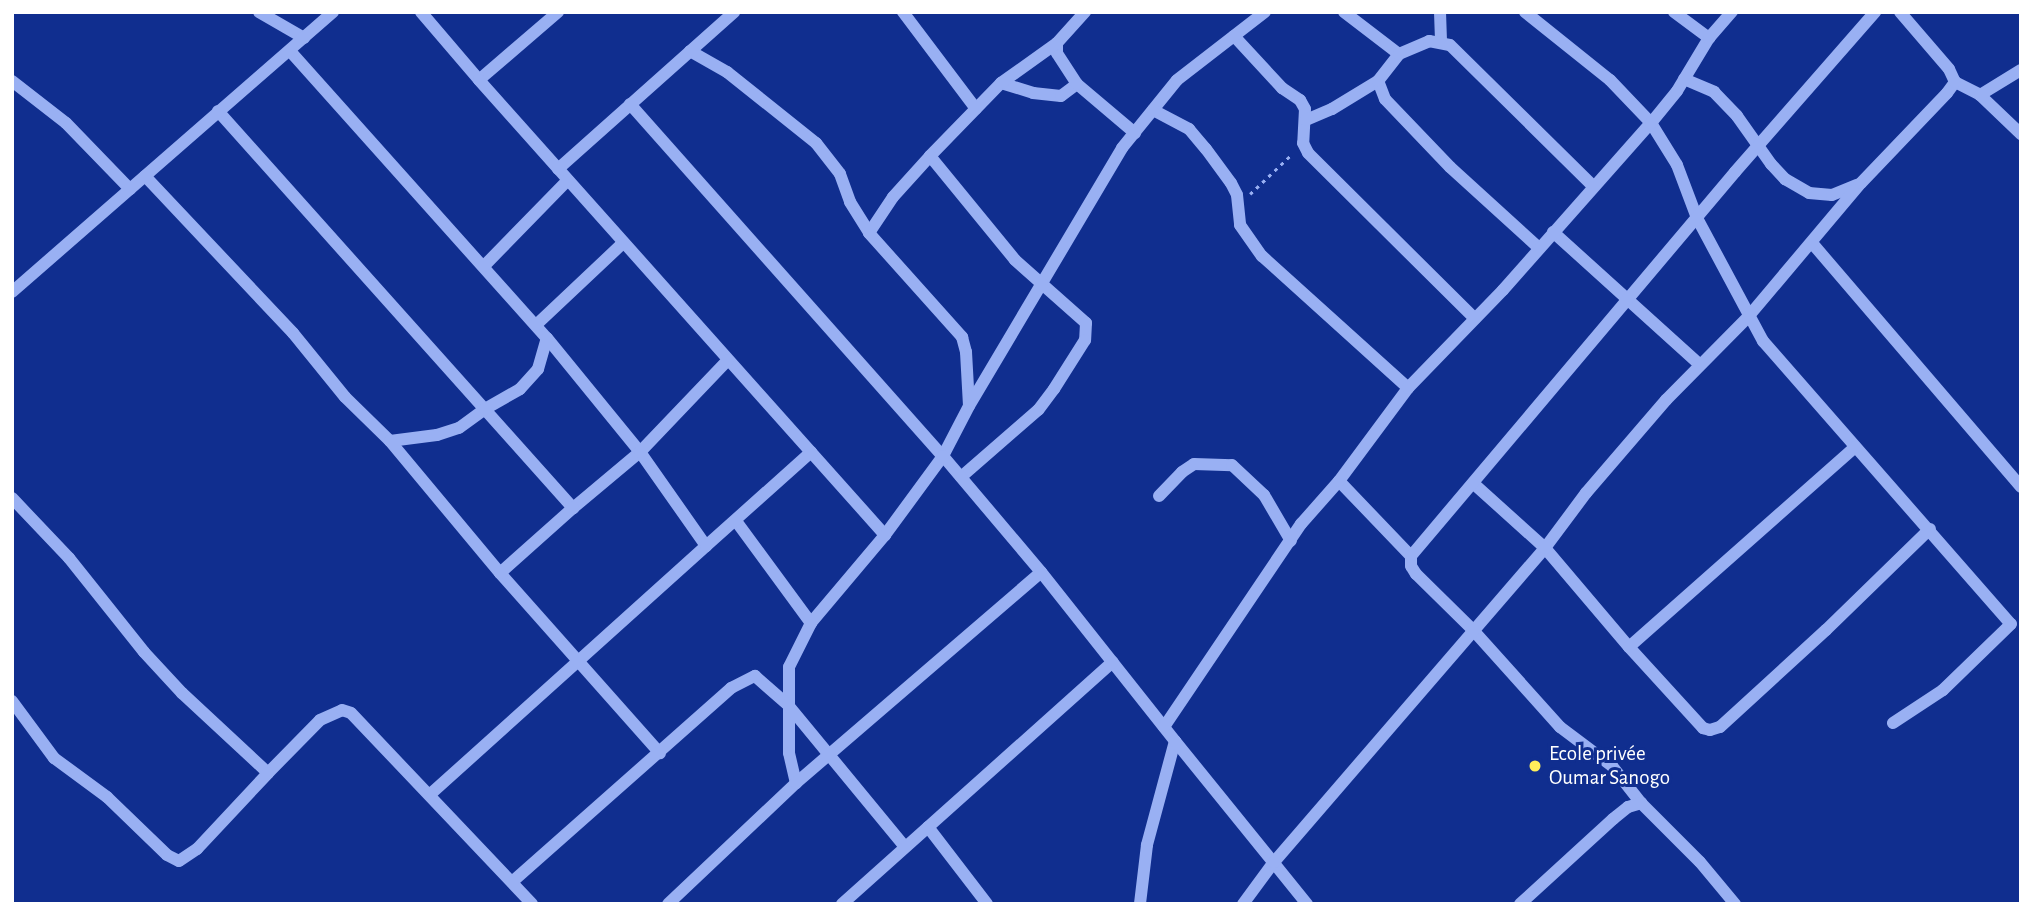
<!DOCTYPE html>
<meta charset="utf-8">
<style>
body{margin:0}
#map{position:relative;width:2033px;height:916px;overflow:hidden;background:#102e8f;font-family:"Alegreya Sans",sans-serif}
div>[style]{position:absolute}
.path>*{height:2.5px;margin-top:-1.25px;transform-origin:0;background:repeating-linear-gradient(90deg,#99b0f3 0 3.5px,transparent 0 8.5px)}
.minor>*{height:12px;margin:-6px;padding:0 6px;transform-origin:6px;border-radius:6px;background:#99b0f3}
.dots>*{width:19px;height:19px;translate:-50% -50%;box-sizing:border-box;border:4px solid #102e8f;border-radius:50%}
span{translate:-50% -50%;white-space:nowrap;text-align:center;line-height:1.15;-webkit-text-stroke:6px #102e8f;paint-order:stroke}
.poi-label{font-size:21px;color:#fff}
.left{translate:0 -50%;text-align:left}
.frame{position:absolute;inset:0;border:14px solid #fff;pointer-events:none}
</style>
<div id="map">
<div class="path">
<i style="left:1250px;top:194px;width:59px;rotate:-43.6deg"></i>
</div>
<div class="minor">
<i style="left:259px;top:12px;width:52px;rotate:30deg"></i>
<i style="left:421px;top:12px;width:89px;rotate:49.5deg"></i>
<i style="left:558px;top:12px;width:104px;rotate:139.3deg"></i>
<i style="left:479px;top:80px;width:610px;rotate:48.26deg"></i>
<i style="left:885px;top:535px;width:115px;rotate:130.1deg"></i>
<i style="left:811px;top:623px;width:49px;rotate:116.6deg"></i>
<i style="left:789px;top:667px;width:86px;rotate:90deg"></i>
<i style="left:789px;top:753px;width:31px;rotate:77deg"></i>
<i style="left:796px;top:783px;width:176px;rotate:136.6deg"></i>
<i style="left:903px;top:12px;width:121px;rotate:53deg"></i>
<i style="left:1344px;top:12px;width:69px;rotate:37.4deg"></i>
<i style="left:1440px;top:12px;width:29px;rotate:88deg"></i>
<i style="left:1525px;top:12px;width:109px;rotate:38.7deg"></i>
<i style="left:1610px;top:80px;width:59px;rotate:46.4deg"></i>
<i style="left:1651px;top:123px;width:49px;rotate:58.2deg"></i>
<i style="left:1677px;top:165px;width:57px;rotate:69.3deg"></i>
<i style="left:1697px;top:218px;width:140px;rotate:61.8deg"></i>
<i style="left:1763px;top:341px;width:376px;rotate:48.8deg"></i>
<i style="left:2011px;top:624px;width:95px;rotate:135.9deg"></i>
<i style="left:1943px;top:690px;width:60px;rotate:146.6deg"></i>
<i style="left:1674px;top:12px;width:44px;rotate:36.6deg"></i>
<i style="left:1234px;top:36px;width:71px;rotate:47.3deg"></i>
<i style="left:1282px;top:88px;width:22px;rotate:34deg"></i>
<i style="left:1300px;top:100px;width:10px;rotate:61deg"></i>
<i style="left:1305px;top:109px;width:34px;rotate:93deg"></i>
<i style="left:1303px;top:143px;width:11px;rotate:63deg"></i>
<i style="left:1308px;top:153px;width:235px;rotate:44.8deg"></i>
<i style="left:290px;top:51px;width:385px;rotate:48.2deg"></i>
<i style="left:547px;top:338px;width:147px;rotate:50.8deg"></i>
<i style="left:640px;top:452px;width:115px;rotate:54.9deg"></i>
<i style="left:706px;top:546px;width:370px;rotate:138deg"></i>
<i style="left:690px;top:51px;width:43px;rotate:29.6deg"></i>
<i style="left:727px;top:72px;width:114px;rotate:38.6deg"></i>
<i style="left:816px;top:143px;width:39px;rotate:52deg"></i>
<i style="left:840px;top:174px;width:30px;rotate:70deg"></i>
<i style="left:850px;top:202px;width:36px;rotate:58deg"></i>
<i style="left:869px;top:233px;width:140px;rotate:48.2deg"></i>
<i style="left:962px;top:337px;width:16px;rotate:75deg"></i>
<i style="left:966px;top:352px;width:53px;rotate:86.8deg"></i>
<i style="left:1684px;top:79px;width:33px;rotate:23deg"></i>
<i style="left:1714px;top:92px;width:33px;rotate:46deg"></i>
<i style="left:1737px;top:116px;width:59px;rotate:54.7deg"></i>
<i style="left:1771px;top:164px;width:21px;rotate:47deg"></i>
<i style="left:1785px;top:179px;width:28px;rotate:30deg"></i>
<i style="left:1809px;top:193px;width:23px;rotate:5deg"></i>
<i style="left:1832px;top:195px;width:27px;rotate:-22deg"></i>
<i style="left:12px;top:81px;width:68px;rotate:37.9deg"></i>
<i style="left:66px;top:123px;width:92px;rotate:45.9deg"></i>
<i style="left:1955px;top:82px;width:28px;rotate:27deg"></i>
<i style="left:1980px;top:95px;width:57px;rotate:43.6deg"></i>
<i style="left:1001px;top:83px;width:34px;rotate:17deg"></i>
<i style="left:1033px;top:93px;width:28px;rotate:6deg"></i>
<i style="left:1061px;top:96px;width:20px;rotate:-37deg"></i>
<i style="left:1077px;top:84px;width:76px;rotate:40.2deg"></i>
<i style="left:1077px;top:84px;width:37px;rotate:-123deg"></i>
<i style="left:1057px;top:53px;width:10px;rotate:-90deg"></i>
<i style="left:1057px;top:43px;width:42px;rotate:-47.9deg"></i>
<i style="left:1980px;top:95px;width:48px;rotate:-31.4deg"></i>
<i style="left:630px;top:104px;width:471px;rotate:48.4deg"></i>
<i style="left:943px;top:456px;width:56px;rotate:-62.5deg"></i>
<i style="left:969px;top:406px;width:300px;rotate:-59.3deg"></i>
<i style="left:1122px;top:148px;width:87px;rotate:-51deg"></i>
<i style="left:1177px;top:80px;width:111px;rotate:-37.7deg"></i>
<i style="left:1153px;top:110px;width:41px;rotate:27.8deg"></i>
<i style="left:1189px;top:129px;width:26px;rotate:50deg"></i>
<i style="left:1206px;top:149px;width:42px;rotate:53.7deg"></i>
<i style="left:1231px;top:183px;width:13px;rotate:63deg"></i>
<i style="left:1237px;top:195px;width:30px;rotate:84deg"></i>
<i style="left:1240px;top:225px;width:38px;rotate:55deg"></i>
<i style="left:1262px;top:256px;width:197px;rotate:42.1deg"></i>
<i style="left:218px;top:111px;width:533px;rotate:48.2deg"></i>
<i style="left:573px;top:508px;width:87px;rotate:-39.9deg"></i>
<i style="left:640px;top:452px;width:127px;rotate:-46.3deg"></i>
<i style="left:1306px;top:120px;width:28px;rotate:-23deg"></i>
<i style="left:1332px;top:109px;width:54px;rotate:-31.3deg"></i>
<i style="left:930px;top:156px;width:102px;rotate:-45.8deg"></i>
<i style="left:1001px;top:83px;width:69px;rotate:-35.5deg"></i>
<i style="left:558px;top:169px;width:236px;rotate:-41.7deg"></i>
<i style="left:145px;top:176px;width:216px;rotate:46.7deg"></i>
<i style="left:293px;top:333px;width:82px;rotate:50.9deg"></i>
<i style="left:345px;top:397px;width:63px;rotate:44.4deg"></i>
<i style="left:390px;top:441px;width:47px;rotate:-7.3deg"></i>
<i style="left:437px;top:435px;width:23px;rotate:-18deg"></i>
<i style="left:459px;top:428px;width:32px;rotate:-36deg"></i>
<i style="left:485px;top:409px;width:40px;rotate:-29.7deg"></i>
<i style="left:520px;top:389px;width:27px;rotate:-48deg"></i>
<i style="left:538px;top:369px;width:32px;rotate:-74deg"></i>
<i style="left:1553px;top:232px;width:198px;rotate:42.1deg"></i>
<i style="left:869px;top:233px;width:43px;rotate:-56.3deg"></i>
<i style="left:893px;top:197px;width:55px;rotate:-47.9deg"></i>
<i style="left:930px;top:156px;width:134px;rotate:50.7deg"></i>
<i style="left:1015px;top:260px;width:95px;rotate:41.6deg"></i>
<i style="left:1086px;top:323px;width:17px;rotate:93deg"></i>
<i style="left:1085px;top:340px;width:58px;rotate:122.3deg"></i>
<i style="left:1054px;top:389px;width:26px;rotate:127deg"></i>
<i style="left:1038px;top:410px;width:102px;rotate:139deg"></i>
<i style="left:1812px;top:243px;width:321px;rotate:49.4deg"></i>
<i style="left:1539px;top:248px;width:120px;rotate:-137.7deg"></i>
<i style="left:1450px;top:167px;width:94px;rotate:-133.7deg"></i>
<i style="left:1385px;top:99px;width:19px;rotate:-111deg"></i>
<i style="left:1378px;top:81px;width:34px;rotate:-52deg"></i>
<i style="left:1399px;top:54px;width:33px;rotate:-23deg"></i>
<i style="left:1429px;top:41px;width:21px;rotate:11deg"></i>
<i style="left:1450px;top:45px;width:201px;rotate:44.6deg"></i>
<i style="left:484px;top:266px;width:120px;rotate:-45.7deg"></i>
<i style="left:12px;top:292px;width:426px;rotate:-41.1deg"></i>
<i style="left:536px;top:325px;width:120px;rotate:-43.3deg"></i>
<i style="left:390px;top:441px;width:172px;rotate:50.2deg"></i>
<i style="left:500px;top:573px;width:241px;rotate:48.4deg"></i>
<i style="left:1339px;top:481px;width:104px;rotate:46.2deg"></i>
<i style="left:1474px;top:484px;width:96px;rotate:42deg"></i>
<i style="left:1545px;top:548px;width:130px;rotate:49.7deg"></i>
<i style="left:1629px;top:647px;width:110px;rotate:47.6deg"></i>
<i style="left:1703px;top:728px;width:7px;rotate:16deg"></i>
<i style="left:1710px;top:730px;width:10px;rotate:-17deg"></i>
<i style="left:1720px;top:727px;width:144px;rotate:-42.5deg"></i>
<i style="left:1826px;top:630px;width:145px;rotate:-44.2deg"></i>
<i style="left:1159px;top:496px;width:33px;rotate:-46deg"></i>
<i style="left:1182px;top:472px;width:14px;rotate:-34deg"></i>
<i style="left:1194px;top:464px;width:38px;rotate:2deg"></i>
<i style="left:1232px;top:465px;width:44px;rotate:43.2deg"></i>
<i style="left:1264px;top:495px;width:53px;rotate:59.6deg"></i>
<i style="left:12px;top:498px;width:83px;rotate:46.5deg"></i>
<i style="left:69px;top:558px;width:120px;rotate:51.4deg"></i>
<i style="left:144px;top:652px;width:56px;rotate:47.2deg"></i>
<i style="left:182px;top:693px;width:117px;rotate:42.9deg"></i>
<i style="left:268px;top:773px;width:74px;rotate:-45.5deg"></i>
<i style="left:320px;top:720px;width:24px;rotate:-24deg"></i>
<i style="left:342px;top:710px;width:9px;rotate:18deg"></i>
<i style="left:351px;top:713px;width:263px;rotate:46.5deg"></i>
<i style="left:736px;top:521px;width:127px;rotate:53.7deg"></i>
<i style="left:885px;top:535px;width:98px;rotate:-53.7deg"></i>
<i style="left:943px;top:456px;width:152px;rotate:49.8deg"></i>
<i style="left:1041px;top:572px;width:216px;rotate:51.6deg"></i>
<i style="left:1175px;top:741px;width:108px;rotate:105.1deg"></i>
<i style="left:1147px;top:845px;width:59px;rotate:96.8deg"></i>
<i style="left:706px;top:546px;width:141px;rotate:-41.8deg"></i>
<i style="left:500px;top:573px;width:98px;rotate:-41.7deg"></i>
<i style="left:1629px;top:647px;width:302px;rotate:-41.5deg"></i>
<i style="left:12px;top:701px;width:71px;rotate:53.6deg"></i>
<i style="left:54px;top:758px;width:66px;rotate:36.3deg"></i>
<i style="left:107px;top:797px;width:83px;rotate:44deg"></i>
<i style="left:167px;top:855px;width:13px;rotate:27deg"></i>
<i style="left:179px;top:861px;width:22px;rotate:-34deg"></i>
<i style="left:197px;top:849px;width:104px;rotate:-46.9deg"></i>
<i style="left:1164px;top:727px;width:245px;rotate:-56deg"></i>
<i style="left:1301px;top:524px;width:57px;rotate:-48.5deg"></i>
<i style="left:1339px;top:481px;width:116px;rotate:-53.4deg"></i>
<i style="left:1408px;top:388px;width:136px;rotate:-45.9deg"></i>
<i style="left:1503px;top:290px;width:223px;rotate:-48.5deg"></i>
<i style="left:1651px;top:123px;width:41px;rotate:-50.9deg"></i>
<i style="left:1677px;top:91px;width:62px;rotate:-58.9deg"></i>
<i style="left:1709px;top:38px;width:35px;rotate:-49deg"></i>
<i style="left:1175px;top:741px;width:210px;rotate:51deg"></i>
<i style="left:796px;top:783px;width:323px;rotate:-40.7deg"></i>
<i style="left:1641px;top:803px;width:47px;rotate:-128.1deg"></i>
<i style="left:1612px;top:766px;width:65px;rotate:-143.1deg"></i>
<i style="left:1560px;top:727px;width:132px;rotate:-131.9deg"></i>
<i style="left:1472px;top:629px;width:78px;rotate:-135.5deg"></i>
<i style="left:1416px;top:574px;width:9px;rotate:-122deg"></i>
<i style="left:1411px;top:566px;width:10px;rotate:-90deg"></i>
<i style="left:1411px;top:556px;width:502px;rotate:-49.84deg"></i>
<i style="left:1735px;top:172px;width:213px;rotate:-48.8deg"></i>
<i style="left:928px;top:827px;width:97px;rotate:52.5deg"></i>
<i style="left:512px;top:882px;width:293px;rotate:-41.5deg"></i>
<i style="left:731px;top:688px;width:27px;rotate:-27deg"></i>
<i style="left:755px;top:676px;width:44px;rotate:41.3deg"></i>
<i style="left:788px;top:705px;width:184px;rotate:50.5deg"></i>
<i style="left:842px;top:904px;width:363px;rotate:-41.8deg"></i>
<i style="left:1243px;top:904px;width:52px;rotate:-53.6deg"></i>
<i style="left:1274px;top:862px;width:415px;rotate:-49.2deg"></i>
<i style="left:1545px;top:548px;width:69px;rotate:-53.3deg"></i>
<i style="left:1586px;top:493px;width:123px;rotate:-49.3deg"></i>
<i style="left:1666px;top:400px;width:117px;rotate:-45.3deg"></i>
<i style="left:1748px;top:317px;width:175px;rotate:-49.9deg"></i>
<i style="left:1861px;top:183px;width:124px;rotate:-46.3deg"></i>
<i style="left:1947px;top:93px;width:14px;rotate:-54deg"></i>
<i style="left:1955px;top:82px;width:14px;rotate:-115deg"></i>
<i style="left:1949px;top:69px;width:75px;rotate:-130.7deg"></i>
<i style="left:1520px;top:904px;width:126px;rotate:-42.4deg"></i>
<i style="left:1613px;top:819px;width:19px;rotate:-39deg"></i>
<i style="left:1628px;top:807px;width:14px;rotate:-17deg"></i>
<i style="left:1641px;top:803px;width:83px;rotate:45deg"></i>
<i style="left:1700px;top:862px;width:55px;rotate:50.2deg"></i>
</div>
<div class="dots">
<i style="left:1535px;top:766px;background:#ffef5b"></i>
</div>
<div class="poi-label">
<span class="left" style="left:1549px;top:766px">Ecole privée<br>Oumar Sanogo</span>
</div>
<div class="frame"></div>
</div>
